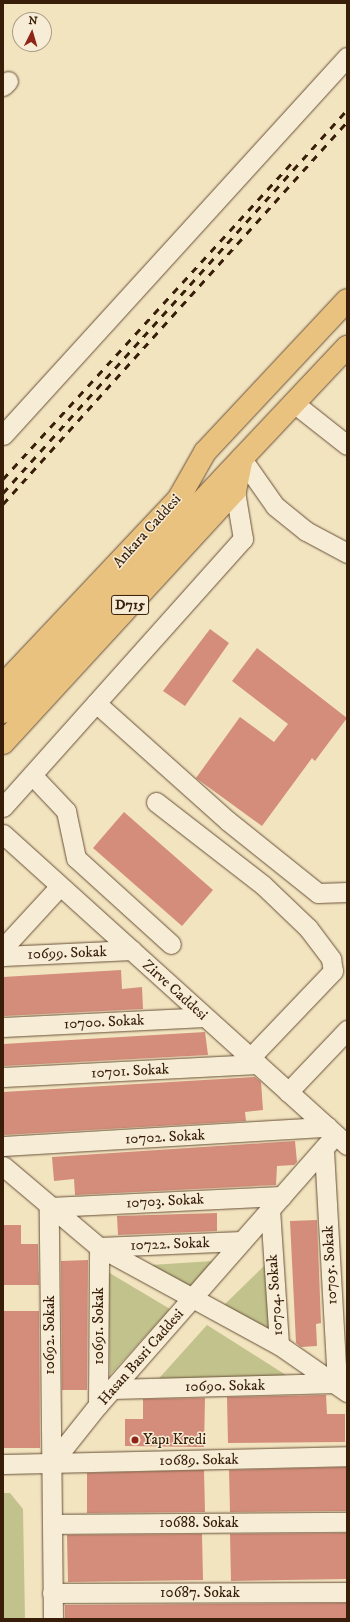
<!DOCTYPE html>
<meta charset="utf-8">
<style>
body{margin:0}
#map{position:relative;width:350px;height:1622px;overflow:hidden;background:#f3e4c0;font-family:"IM FELL DW Pica",serif}
div>[style]{position:absolute}
.green>*{inset:0;background:#c2c28d}
.building>*{inset:0;background:#d38d7a}
.roads{filter:drop-shadow(0 0 1px #675037) drop-shadow(0 0 1px #675037)}
.minor>*{height:19px;margin:-9.5px;padding:0 9.5px;transform-origin:9.5px;border-radius:9.5px;background:#f7edd6}
.highway>*{height:22px;margin:-11px;padding:0 11px;transform-origin:11px;border-radius:11px;background:#eac280}
.rail>*{height:3px;margin-top:-1.5px;transform-origin:0;background:repeating-linear-gradient(90deg,#381e09 0 7px,transparent 0 14px)}
.dots>*{width:11px;height:11px;translate:-50% -50%;box-sizing:border-box;border:2px solid #f7edd6;border-radius:50%}
span{translate:-50% -50%;white-space:nowrap;text-align:center;line-height:1.15;-webkit-text-stroke:3px #f7edd6;paint-order:stroke}
.shield-label span{padding:1px 3px;background:#f7edd6;border:1px solid;border-radius:3px;-webkit-text-stroke-width:0}
.shield-label{font-size:14px;color:#381e09;font-weight:700}
.street-label{font-size:15px;color:#381e09}
.poi-label{font-size:15px;color:#381e09}
.left{translate:0 -50%;text-align:left}
.frame{position:absolute;inset:0;border:4px solid #381e09;pointer-events:none}
.north{position:absolute;left:12px;top:12px;width:40px;height:40px;box-sizing:border-box;background:#f7edd6;border:1px solid #ab9a84;border-radius:50%;rotate:5deg;font-size:11px;font-weight:700;line-height:16px;text-align:center;color:#381e09}
.north::after{content:'';display:block;margin:auto;width:14px;height:18px;background:#8f2418;clip-path:polygon(50% 0,100% 100%,50% 72%,0 100%)}
</style>
<div id="map">
<div class="green">
<i style="clip-path:polygon(213px 1261px,191px 1291px,151px 1265px)"></i>
<i style="clip-path:polygon(267px 1263px,270px 1336px,223px 1306px)"></i>
<i style="clip-path:polygon(108px 1272px,170px 1309px,110px 1375px)"></i>
<i style="clip-path:polygon(207px 1325px,297px 1382px,153px 1385px)"></i>
<i style="clip-path:polygon(3px 1493px,10px 1493px,23px 1509px,25px 1619px,3px 1619px)"></i>
</div>
<div class="building">
<i style="clip-path:polygon(210px 629px,229px 643px,185px 706px,163px 691px)"></i>
<i style="clip-path:polygon(257px 648px,347px 718px,315px 761px,312px 758px,262px 826px,196px 778px,240px 717px,274px 742px,288px 724px,232px 681px)"></i>
<i style="clip-path:polygon(124px 812px,213px 890px,182px 926px,93px 848px)"></i>
<i style="clip-path:polygon(121px 970px,122px 989px,142px 987px,143px 1009px,3px 1016px,3px 977px)"></i>
<i style="clip-path:polygon(205px 1032px,208px 1055px,3px 1066px,3px 1044px)"></i>
<i style="clip-path:polygon(255px 1077px,261px 1082px,263px 1110px,245px 1112px,246px 1121px,3px 1135px,3px 1092px)"></i>
<i style="clip-path:polygon(295px 1141px,297px 1162px,294px 1165px,277px 1166px,276px 1185px,75px 1195px,74px 1179px,54px 1181px,52px 1157px)"></i>
<i style="clip-path:polygon(217px 1213px,217px 1231px,118px 1235px,117px 1216px)"></i>
<i style="clip-path:polygon(317px 1220px,321px 1323px,316px 1324px,317px 1346px,301px 1347px,296px 1343px,290px 1221px)"></i>
<i style="clip-path:polygon(3px 1225px,21px 1225px,21px 1244px,38px 1244px,39px 1285px,3px 1285px)"></i>
<i style="clip-path:polygon(88px 1260px,87px 1390px,62px 1390px,61px 1261px)"></i>
<i style="clip-path:polygon(3px 1311px,39px 1311px,40px 1448px,3px 1448px)"></i>
<i style="clip-path:polygon(326px 1395px,327px 1414px,345px 1414px,345px 1442px,228px 1443px,227px 1397px)"></i>
<i style="clip-path:polygon(205px 1398px,204px 1447px,125px 1446px,125px 1419px,143px 1419px,143px 1399px)"></i>
<i style="clip-path:polygon(347px 1467px,347px 1511px,230px 1512px,229px 1470px)"></i>
<i style="clip-path:polygon(204px 1470px,205px 1512px,87px 1513px,87px 1473px)"></i>
<i style="clip-path:polygon(347px 1533px,347px 1579px,231px 1581px,230px 1534px)"></i>
<i style="clip-path:polygon(202px 1534px,203px 1580px,68px 1582px,67px 1535px)"></i>
<i style="clip-path:polygon(347px 1603px,347px 1619px,65px 1619px,65px 1605px)"></i>
</div>
<div class="roads">
<div class="minor">
<i style="left:3px;top:86px;width:7px;rotate:-45deg"></i>
<i style="left:295px;top:404px;width:66px;rotate:38.3deg"></i>
<i style="left:3px;top:435px;width:511px;rotate:-47.7deg"></i>
<i style="left:242px;top:459px;width:57px;rotate:54.9deg"></i>
<i style="left:275px;top:506px;width:40px;rotate:39deg"></i>
<i style="left:306px;top:531px;width:47px;rotate:28.2deg"></i>
<i style="left:96px;top:703px;width:177px;rotate:41.8deg"></i>
<i style="left:228px;top:821px;width:115px;rotate:38.7deg"></i>
<i style="left:318px;top:893px;width:29px;rotate:-2deg"></i>
<i style="left:32px;top:775px;width:50px;rotate:46.6deg"></i>
<i style="left:66px;top:811px;width:48px;rotate:78deg"></i>
<i style="left:76px;top:858px;width:128px;rotate:42.2deg"></i>
<i style="left:156px;top:802px;width:135px;rotate:37.8deg"></i>
<i style="left:263px;top:885px;width:62px;rotate:43.7deg"></i>
<i style="left:308px;top:928px;width:39px;rotate:53deg"></i>
<i style="left:331px;top:959px;width:12px;rotate:81deg"></i>
<i style="left:333px;top:971px;width:120px;rotate:133.7deg"></i>
<i style="left:3px;top:807px;width:360px;rotate:-48.2deg"></i>
<i style="left:243px;top:539px;width:49px;rotate:-99.5deg"></i>
<i style="left:3px;top:834px;width:464px;rotate:42.1deg"></i>
<i style="left:3px;top:948px;width:84px;rotate:-47.4deg"></i>
<i style="left:3px;top:956px;width:129px;rotate:-2.7deg"></i>
<i style="left:3px;top:1027px;width:202px;rotate:-2.8deg"></i>
<i style="left:3px;top:1077px;width:255px;rotate:-2.9deg"></i>
<i style="left:288px;top:1092px;width:86px;rotate:-46.4deg"></i>
<i style="left:3px;top:1146px;width:325px;rotate:-3.4deg"></i>
<i style="left:3px;top:1166px;width:126px;rotate:40.2deg"></i>
<i style="left:99px;top:1247px;width:205px;rotate:28.6deg"></i>
<i style="left:270px;top:1209px;width:136px;rotate:86.2deg"></i>
<i style="left:279px;top:1345px;width:83px;rotate:34.7deg"></i>
<i style="left:99px;top:1247px;width:143px;rotate:-2.4deg"></i>
<i style="left:112px;top:1389px;width:225px;rotate:-1.5deg"></i>
<i style="left:337px;top:1383px;width:235px;rotate:-93.2deg"></i>
<i style="left:98px;top:1405px;width:158px;rotate:-89.6deg"></i>
<i style="left:3px;top:1464px;width:344px;rotate:-1.3deg"></i>
<i style="left:51px;top:1464px;width:75px;rotate:-51.5deg"></i>
<i style="left:98px;top:1405px;width:350px;rotate:-48.7deg"></i>
<i style="left:52px;top:1524px;width:295px;rotate:-0.4deg"></i>
<i style="left:52px;top:1593px;width:295px;rotate:-0.2deg"></i>
<i style="left:53px;top:1619px;width:412px;rotate:-90.6deg"></i>
<i style="left:49px;top:1207px;width:233px;rotate:-2.7deg"></i>
</div>
<div class="highway">
<i style="left:3px;top:685px;width:257px;rotate:-46.7deg"></i>
<i style="left:179px;top:498px;width:53px;rotate:-60.5deg"></i>
<i style="left:205px;top:452px;width:208px;rotate:-46.9deg"></i>
<i style="left:3px;top:712px;width:502px;rotate:-46.7deg"></i>
<i style="left:3px;top:743px;width:343px;rotate:-47.4deg"></i>
<i style="left:235px;top:491px;width:33px;rotate:-78deg"></i>
</div>
</div>
<div class="rail">
<i style="left:3px;top:479px;width:428px;rotate:-47.6deg"></i>
<i style="left:3px;top:493px;width:515px;rotate:-48.07deg"></i>
<i style="left:3px;top:504px;width:514px;rotate:-48deg"></i>
</div>
<div class="dots">
<i style="left:135px;top:1440px;background:#8f2418"></i>
</div>
<div class="shield-label">
<span style="left:130px;top:605px">D715</span>
</div>
<div class="street-label">
<span style="left:147px;top:531px;rotate:-48deg">Ankara Caddesi</span>
<span style="left:67px;top:953px;rotate:-2deg">10699. Sokak</span>
<span style="left:175px;top:990px;rotate:42deg">Zirve Caddesi</span>
<span style="left:104px;top:1022px;rotate:-3deg">10700. Sokak</span>
<span style="left:130px;top:1071px;rotate:-3deg">10701. Sokak</span>
<span style="left:165px;top:1137px;rotate:-3deg">10702. Sokak</span>
<span style="left:165px;top:1201px;rotate:-3deg">10703. Sokak</span>
<span style="left:170px;top:1244px;rotate:-2deg">10722. Sokak</span>
<span style="left:330px;top:1265px;rotate:-93deg">10705. Sokak</span>
<span style="left:275px;top:1295px;rotate:-94deg">10704. Sokak</span>
<span style="left:99px;top:1326px;rotate:-90deg">10691. Sokak</span>
<span style="left:50px;top:1335px;rotate:-90deg">10692. Sokak</span>
<span style="left:141px;top:1357px;rotate:-49deg">Hasan Basri Caddesi</span>
<span style="left:225px;top:1386px;rotate:-1deg">10690. Sokak</span>
<span style="left:199px;top:1460px;rotate:-1deg">10689. Sokak</span>
<span style="left:199px;top:1523px">10688. Sokak</span>
<span style="left:200px;top:1593px">10687. Sokak</span>
</div>
<div class="poi-label">
<span class="left" style="left:143px;top:1440px">Yapı Kredi</span>
</div>
<div class="frame"></div>
<div class="north">N</div>
</div>
